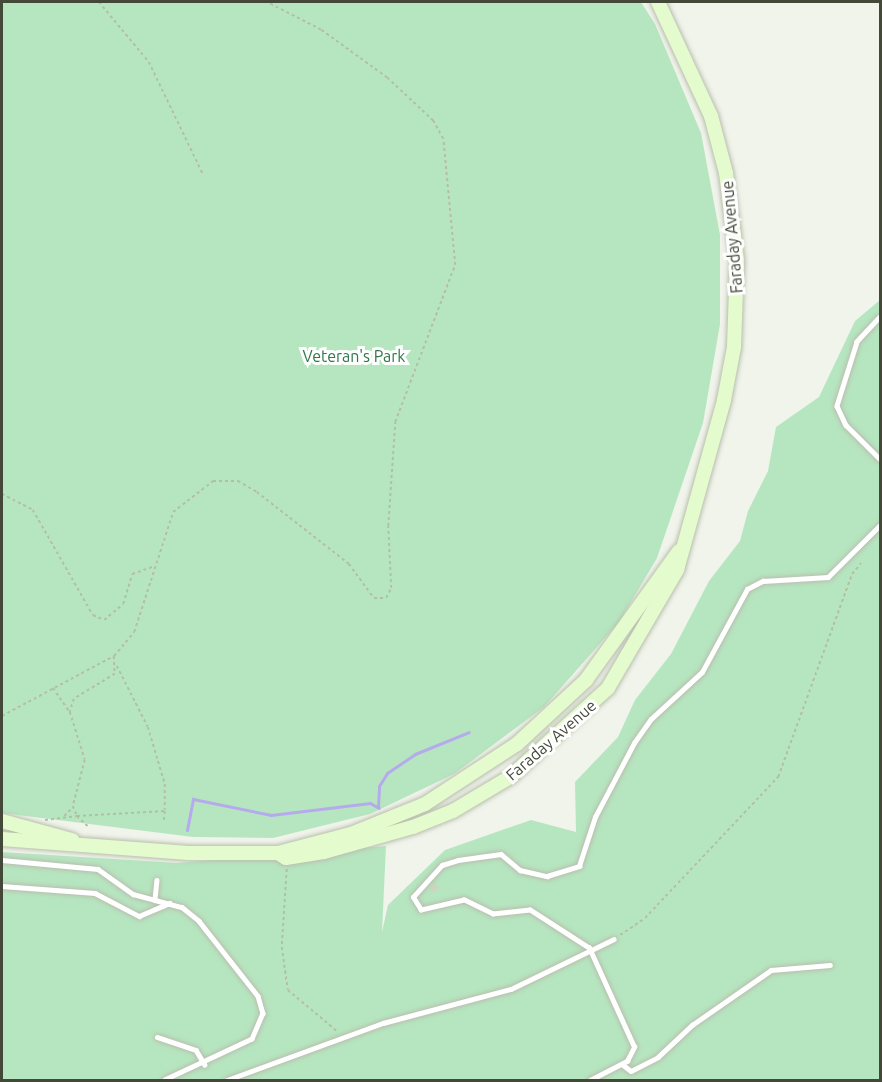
<!DOCTYPE html>
<style>
body{margin:0}
#map{position:relative;width:882px;height:1082px;overflow:hidden;background:#f0f4eb;font-family:Ubuntu,sans-serif}
div>[style]{position:absolute}
.green>*{inset:0;background:#b6e6c0}
.stream>*{height:3px;margin:-1.5px;padding:0 1.5px;transform-origin:1.5px;border-radius:1.5px;background:#b5abec}
.building>*{inset:0;background:#ced5c1}
.path>*{height:1.5px;margin-top:-0.75px;transform-origin:0;background:repeating-linear-gradient(90deg,#b3c0a0 0 3px,transparent 0 6px)}
.roads{filter:drop-shadow(0 0 2px #b9bfae) drop-shadow(0 0 2px #b9bfae)}
.lane>*{height:4.5px;margin:-2.25px;padding:0 2.25px;transform-origin:2.25px;border-radius:2.25px;background:#fff}
.secondary>*{height:14px;margin:-7px;padding:0 7px;transform-origin:7px;border-radius:7px;background:#e4fbce}
span{translate:-50% -50%;white-space:nowrap;text-align:center;line-height:1.15;-webkit-text-stroke:6px #fff;paint-order:stroke}
.street-label{font-size:16px;color:#434839}
.park-label{font-size:16px;color:#2f7749}
.frame{position:absolute;inset:0;border:3px solid #434839;pointer-events:none}
</style>
<div id="map">
<div class="green">
<i style="clip-path:polygon(2px 2px,641px 2px,655px 24px,701px 133px,720px 235px,720px 324px,703px 423px,657px 558px,619px 622px,544px 707px,454px 774px,370px 814px,273px 838px,193px 837px,2px 813px)"></i>
<i style="clip-path:polygon(880px 300px,880px 1080px,2px 1080px,2px 852px,177px 863px,386px 846px,382px 932px,388px 905px,445px 850px,531px 820px,576px 832px,575px 782px,618px 737px,635px 700px,671px 654px,709px 581px,740px 541px,748px 511px,768px 471px,776px 427px,819px 397px,855px 321px)"></i>
</div>
<div class="stream">
<i style="left:378px;top:807px;width:21px;rotate:-87deg"></i>
<i style="left:379px;top:786px;width:15px;rotate:-58deg"></i>
<i style="left:387px;top:773px;width:34px;rotate:-34deg"></i>
<i style="left:415px;top:754px;width:58px;rotate:-22.2deg"></i>
<i style="left:187px;top:830px;width:32px;rotate:-79deg"></i>
<i style="left:193px;top:799px;width:80px;rotate:11.6deg"></i>
<i style="left:271px;top:815px;width:100px;rotate:-6.9deg"></i>
<i style="left:370px;top:803px;width:10px;rotate:29deg"></i>
</div>
<div class="building">
<i style="clip-path:polygon(434px 883px,440px 888px,432px 893px,429px 890px)"></i>
</div>
<div class="path">
<i style="left:99px;top:2px;width:78px;rotate:50.2deg"></i>
<i style="left:149px;top:62px;width:124px;rotate:64.3deg"></i>
<i style="left:2px;top:494px;width:35px;rotate:27deg"></i>
<i style="left:33px;top:510px;width:121px;rotate:60.3deg"></i>
<i style="left:93px;top:615px;width:12px;rotate:24deg"></i>
<i style="left:104px;top:620px;width:25px;rotate:-40deg"></i>
<i style="left:123px;top:604px;width:31px;rotate:-73deg"></i>
<i style="left:132px;top:574px;width:24px;rotate:-19deg"></i>
<i style="left:114px;top:656px;width:18px;rotate:87deg"></i>
<i style="left:115px;top:674px;width:48px;rotate:148.6deg"></i>
<i style="left:74px;top:699px;width:14px;rotate:107deg"></i>
<i style="left:70px;top:712px;width:50px;rotate:72.6deg"></i>
<i style="left:85px;top:760px;width:48px;rotate:104.6deg"></i>
<i style="left:73px;top:806px;width:11px;rotate:68deg"></i>
<i style="left:77px;top:816px;width:88px;rotate:-3.3deg"></i>
<i style="left:165px;top:811px;width:12px;rotate:95deg"></i>
<i style="left:117px;top:666px;width:68px;rotate:63.1deg"></i>
<i style="left:148px;top:727px;width:59px;rotate:73.4deg"></i>
<i style="left:165px;top:784px;width:26px;rotate:90deg"></i>
<i style="left:53px;top:688px;width:28px;rotate:55deg"></i>
<i style="left:2px;top:716px;width:127px;rotate:-28.2deg"></i>
<i style="left:114px;top:656px;width:31px;rotate:-50deg"></i>
<i style="left:134px;top:632px;width:126px;rotate:-72deg"></i>
<i style="left:173px;top:512px;width:51px;rotate:-37.8deg"></i>
<i style="left:213px;top:481px;width:25px"></i>
<i style="left:238px;top:481px;width:22px;rotate:30deg"></i>
<i style="left:257px;top:492px;width:117px;rotate:38deg"></i>
<i style="left:349px;top:564px;width:42px;rotate:53.7deg"></i>
<i style="left:374px;top:598px;width:12px"></i>
<i style="left:386px;top:598px;width:11px;rotate:-63deg"></i>
<i style="left:391px;top:588px;width:62px;rotate:-92.8deg"></i>
<i style="left:388px;top:526px;width:104px;rotate:-86.1deg"></i>
<i style="left:395px;top:422px;width:168px;rotate:-69.1deg"></i>
<i style="left:455px;top:265px;width:127px;rotate:-95.4deg"></i>
<i style="left:443px;top:139px;width:21px;rotate:-119deg"></i>
<i style="left:433px;top:121px;width:63px;rotate:-136.9deg"></i>
<i style="left:387px;top:78px;width:82px;rotate:-144deg"></i>
<i style="left:321px;top:30px;width:62px;rotate:-153deg"></i>
<i style="left:64px;top:816px;width:13px;rotate:-45deg"></i>
<i style="left:45px;top:820px;width:32px;rotate:-7deg"></i>
<i style="left:77px;top:816px;width:18px;rotate:43deg"></i>
<i style="left:287px;top:869px;width:78px;rotate:93.7deg"></i>
<i style="left:282px;top:947px;width:43px;rotate:82.1deg"></i>
<i style="left:288px;top:990px;width:65px;rotate:40deg"></i>
<i style="left:620px;top:935px;width:30px;rotate:-34deg"></i>
<i style="left:645px;top:918px;width:194px;rotate:-46.7deg"></i>
<i style="left:778px;top:777px;width:216px;rotate:-70deg"></i>
<i style="left:852px;top:574px;width:14px;rotate:-51deg"></i>
</div>
<div class="roads">
<div class="lane">
<i style="left:880px;top:317px;width:34px;rotate:133deg"></i>
<i style="left:857px;top:342px;width:67px;rotate:107.4deg"></i>
<i style="left:837px;top:406px;width:21px;rotate:65deg"></i>
<i style="left:846px;top:425px;width:48px;rotate:45deg"></i>
<i style="left:2px;top:860px;width:96px;rotate:5.4deg"></i>
<i style="left:98px;top:869px;width:43px;rotate:35.5deg"></i>
<i style="left:133px;top:894px;width:23px;rotate:15deg"></i>
<i style="left:157px;top:880px;width:20px;rotate:96deg"></i>
<i style="left:155px;top:900px;width:28px;rotate:15deg"></i>
<i style="left:182px;top:907px;width:22px;rotate:39deg"></i>
<i style="left:199px;top:921px;width:95px;rotate:51.8deg"></i>
<i style="left:258px;top:996px;width:18px;rotate:74deg"></i>
<i style="left:263px;top:1013px;width:28px;rotate:113deg"></i>
<i style="left:252px;top:1039px;width:96px;rotate:154.8deg"></i>
<i style="left:2px;top:886px;width:93px;rotate:4.3deg"></i>
<i style="left:95px;top:893px;width:50px;rotate:27.6deg"></i>
<i style="left:139px;top:916px;width:33px;rotate:-23deg"></i>
<i style="left:157px;top:1037px;width:41px;rotate:18.4deg"></i>
<i style="left:196px;top:1050px;width:17px;rotate:59deg"></i>
<i style="left:622px;top:1064px;width:11px;rotate:38deg"></i>
<i style="left:631px;top:1071px;width:30px;rotate:-27deg"></i>
<i style="left:658px;top:1057px;width:47px;rotate:-43.3deg"></i>
<i style="left:692px;top:1025px;width:96px;rotate:-34.8deg"></i>
<i style="left:771px;top:970px;width:59px;rotate:-4.8deg"></i>
<i style="left:227px;top:1080px;width:166px;rotate:-20.1deg"></i>
<i style="left:383px;top:1023px;width:132px;rotate:-14.9deg"></i>
<i style="left:511px;top:989px;width:114px;rotate:-25.9deg"></i>
<i style="left:590px;top:1080px;width:42px;rotate:-27.2deg"></i>
<i style="left:627px;top:1061px;width:16px;rotate:-63deg"></i>
<i style="left:634px;top:1047px;width:109px;rotate:-114.4deg"></i>
<i style="left:589px;top:948px;width:70px;rotate:-147.2deg"></i>
<i style="left:530px;top:910px;width:37px;rotate:174deg"></i>
<i style="left:493px;top:914px;width:32px;rotate:-154deg"></i>
<i style="left:464px;top:900px;width:44px;rotate:166.9deg"></i>
<i style="left:421px;top:910px;width:15px;rotate:-122deg"></i>
<i style="left:413px;top:897px;width:43px;rotate:-47.8deg"></i>
<i style="left:442px;top:865px;width:17px;rotate:-17deg"></i>
<i style="left:458px;top:860px;width:43px;rotate:-7.9deg"></i>
<i style="left:501px;top:854px;width:25px;rotate:40deg"></i>
<i style="left:520px;top:870px;width:28px;rotate:13deg"></i>
<i style="left:547px;top:876px;width:34px;rotate:-17deg"></i>
<i style="left:579px;top:866px;width:52px;rotate:-71.9deg"></i>
<i style="left:595px;top:817px;width:84px;rotate:-62.2deg"></i>
<i style="left:634px;top:743px;width:29px;rotate:-55deg"></i>
<i style="left:651px;top:719px;width:69px;rotate:-42.7deg"></i>
<i style="left:702px;top:672px;width:94px;rotate:-61.5deg"></i>
<i style="left:747px;top:589px;width:18px;rotate:-27deg"></i>
<i style="left:763px;top:581px;width:65px;rotate:-3.5deg"></i>
<i style="left:828px;top:577px;width:74px;rotate:-45deg"></i>
</div>
<div class="secondary">
<i style="left:2px;top:821px;width:73px;rotate:15.2deg"></i>
<i style="left:2px;top:839px;width:187px;rotate:4.3deg"></i>
<i style="left:188px;top:853px;width:90px"></i>
<i style="left:278px;top:853px;width:75px;rotate:-14.6deg"></i>
<i style="left:351px;top:834px;width:80px;rotate:-22.1deg"></i>
<i style="left:425px;top:804px;width:110px;rotate:-33.1deg"></i>
<i style="left:517px;top:744px;width:94px;rotate:-42.8deg"></i>
<i style="left:586px;top:680px;width:159px;rotate:-54.2deg"></i>
<i style="left:278px;top:853px;width:9px;rotate:32deg"></i>
<i style="left:286px;top:858px;width:38px;rotate:-9deg"></i>
<i style="left:324px;top:852px;width:92px;rotate:-15.7deg"></i>
<i style="left:413px;top:827px;width:43px;rotate:-21.8deg"></i>
<i style="left:453px;top:811px;width:66px;rotate:-30.8deg"></i>
<i style="left:510px;top:777px;width:132px;rotate:-42.2deg"></i>
<i style="left:608px;top:688px;width:137px;rotate:-59.7deg"></i>
<i style="left:677px;top:570px;width:176px;rotate:-74.5deg"></i>
<i style="left:724px;top:400px;width:54px;rotate:-79.3deg"></i>
<i style="left:734px;top:347px;width:87px;rotate:-88deg"></i>
<i style="left:737px;top:260px;width:88px;rotate:-97.2deg"></i>
<i style="left:726px;top:173px;width:59px;rotate:-104.7deg"></i>
<i style="left:711px;top:116px;width:126px;rotate:-114.9deg"></i>
</div>
</div>
<div class="street-label">
<span style="left:732px;top:237px;rotate:-95deg">Faraday Avenue</span>
<span style="left:551px;top:740px;rotate:-41deg">Faraday Avenue</span>
</div>
<div class="park-label">
<span style="left:354px;top:356px">Veteran's Park</span>
</div>
<div class="frame"></div>
</div>
